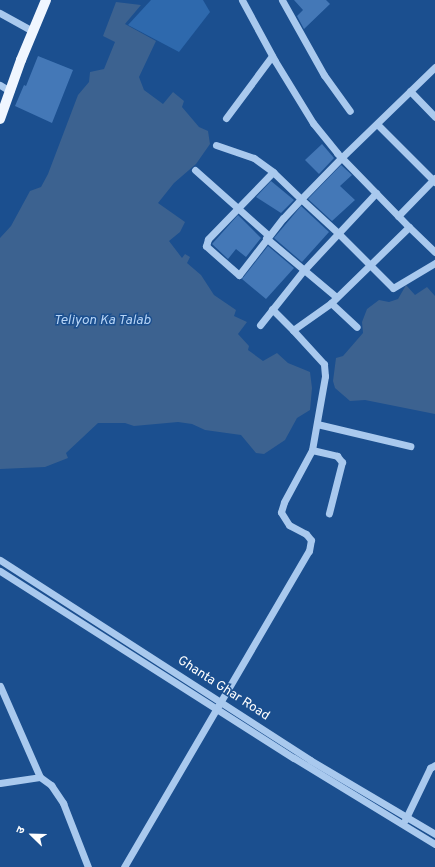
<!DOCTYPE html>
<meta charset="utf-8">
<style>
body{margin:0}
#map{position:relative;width:435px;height:867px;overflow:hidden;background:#1b4f8f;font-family:Overpass,"Noto Sans Devanagari",sans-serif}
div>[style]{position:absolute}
.green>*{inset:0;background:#2e69ad}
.water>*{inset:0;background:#3c6290}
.building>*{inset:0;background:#4478b7}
.minor>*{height:7px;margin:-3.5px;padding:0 3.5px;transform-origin:3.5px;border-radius:3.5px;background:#a9c9ee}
.major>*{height:10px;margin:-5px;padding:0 5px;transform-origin:5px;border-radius:5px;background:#f0f6ff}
span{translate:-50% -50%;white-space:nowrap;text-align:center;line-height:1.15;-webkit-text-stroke:3px #1b4f8f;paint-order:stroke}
.street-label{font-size:13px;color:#fff}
.water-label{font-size:14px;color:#b5d3f5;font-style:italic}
.north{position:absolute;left:12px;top:815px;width:40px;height:40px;-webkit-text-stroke:3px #1b4f8f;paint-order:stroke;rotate:293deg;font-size:11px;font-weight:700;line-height:16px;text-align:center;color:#fff}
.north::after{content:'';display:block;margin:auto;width:14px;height:18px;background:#fff;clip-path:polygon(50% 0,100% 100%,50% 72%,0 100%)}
</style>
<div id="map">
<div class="green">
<i style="clip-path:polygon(151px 0,203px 0,210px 12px,179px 52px,128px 25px)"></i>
</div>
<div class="water">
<i style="clip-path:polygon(116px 2px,141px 5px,125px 24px,156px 41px,139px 77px,144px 90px,163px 104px,173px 92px,184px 101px,182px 107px,199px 127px,208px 131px,210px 144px,196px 164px,174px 183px,158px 203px,185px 222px,180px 232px,169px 241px,182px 258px,185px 254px,190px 257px,187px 263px,201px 275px,214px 295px,236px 310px,234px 316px,247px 322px,238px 334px,249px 346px,248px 350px,263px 361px,277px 353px,288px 363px,310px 372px,312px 388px,310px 410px,297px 418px,285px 440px,264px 454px,256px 453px,241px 435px,205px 430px,192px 424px,178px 422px,134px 426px,125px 423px,98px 423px,66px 453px,68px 458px,45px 467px,0 469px,0 238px,11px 226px,30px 191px,41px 187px,48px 174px,78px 95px,89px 82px,90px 72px,104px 69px,115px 42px,103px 36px)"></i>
<i style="clip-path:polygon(406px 285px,415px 295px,427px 287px,435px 296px,435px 414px,365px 400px,350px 401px,335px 388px,333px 381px,336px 358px,343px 356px,363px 333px,362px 322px,367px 309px,379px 300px,389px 302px,398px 299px)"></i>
</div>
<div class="building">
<i style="clip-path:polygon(294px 0,326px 0,330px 4px,304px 29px,297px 16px,303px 10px)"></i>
<i style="clip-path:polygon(38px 56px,73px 70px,52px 123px,15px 106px,24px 85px,26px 86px)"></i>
<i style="clip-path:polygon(322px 144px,334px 158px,319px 174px,305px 160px)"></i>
<i style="clip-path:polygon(341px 165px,352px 175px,340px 186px,355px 200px,332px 221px,308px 199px)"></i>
<i style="clip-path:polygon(271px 181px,294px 200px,281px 213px,256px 197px)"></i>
<i style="clip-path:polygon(301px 206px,329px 232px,302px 262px,274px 238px)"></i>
<i style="clip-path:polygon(238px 215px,261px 238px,246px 257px,236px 249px,228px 259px,212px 244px)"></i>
<i style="clip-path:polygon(268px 246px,294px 268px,266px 299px,242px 279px)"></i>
</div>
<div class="minor">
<i style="left:242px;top:0;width:69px;rotate:61.6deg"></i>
<i style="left:275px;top:61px;width:73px;rotate:58.5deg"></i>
<i style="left:313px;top:123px;width:38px;rotate:51deg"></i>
<i style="left:337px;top:153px;width:103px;rotate:45.8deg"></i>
<i style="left:282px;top:0;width:86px;rotate:60.8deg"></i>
<i style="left:324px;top:75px;width:44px;rotate:54.2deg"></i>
<i style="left:0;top:13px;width:38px;rotate:29deg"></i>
<i style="left:435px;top:67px;width:129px;rotate:135.9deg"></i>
<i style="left:342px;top:157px;width:59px;rotate:134.3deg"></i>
<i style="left:301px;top:199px;width:26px;rotate:133deg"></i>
<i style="left:283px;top:218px;width:72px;rotate:127.7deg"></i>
<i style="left:239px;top:275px;width:44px;rotate:-138.7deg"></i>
<i style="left:206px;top:246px;width:7px;rotate:-74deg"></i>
<i style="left:208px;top:239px;width:93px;rotate:-45.9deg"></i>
<i style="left:273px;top:172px;width:39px;rotate:44deg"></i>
<i style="left:301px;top:199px;width:52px;rotate:42.6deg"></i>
<i style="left:339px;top:234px;width:76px;rotate:45deg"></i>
<i style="left:393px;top:288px;width:49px;rotate:-30.8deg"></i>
<i style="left:0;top:85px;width:12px;rotate:31deg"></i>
<i style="left:410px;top:91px;width:36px;rotate:46deg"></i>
<i style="left:226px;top:118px;width:77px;rotate:-53.4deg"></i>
<i style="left:378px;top:125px;width:81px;rotate:45deg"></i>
<i style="left:216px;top:145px;width:40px;rotate:18.9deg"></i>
<i style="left:254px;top:158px;width:24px;rotate:36deg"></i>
<i style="left:195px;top:170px;width:98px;rotate:41.7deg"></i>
<i style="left:398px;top:216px;width:53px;rotate:-45.8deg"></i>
<i style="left:266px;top:238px;width:90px;rotate:40deg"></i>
<i style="left:331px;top:303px;width:35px;rotate:43deg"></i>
<i style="left:272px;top:309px;width:30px;rotate:45deg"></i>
<i style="left:260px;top:325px;width:69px;rotate:-51.5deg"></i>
<i style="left:303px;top:271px;width:107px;rotate:-46.9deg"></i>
<i style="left:317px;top:424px;width:96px;rotate:13.3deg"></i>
<i style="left:312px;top:450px;width:26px;rotate:13deg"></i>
<i style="left:337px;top:456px;width:8px;rotate:50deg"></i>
<i style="left:342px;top:462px;width:53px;rotate:104.3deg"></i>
<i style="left:0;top:560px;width:369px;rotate:32.8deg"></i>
<i style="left:310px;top:760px;width:145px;rotate:30.6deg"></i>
<i style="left:0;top:571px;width:348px;rotate:32.5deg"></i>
<i style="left:294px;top:758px;width:165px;rotate:31.4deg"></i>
<i style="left:0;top:686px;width:99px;rotate:66.3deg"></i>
<i style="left:0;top:783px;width:40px;rotate:-8.5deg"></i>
<i style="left:40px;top:777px;width:14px;rotate:36deg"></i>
<i style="left:51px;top:785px;width:22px;rotate:56deg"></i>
<i style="left:63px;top:803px;width:69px;rotate:68.7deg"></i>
<i style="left:405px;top:820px;width:58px;rotate:-64.3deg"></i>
<i style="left:430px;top:768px;width:6px;rotate:-31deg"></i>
<i style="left:124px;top:867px;width:366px;rotate:-59.7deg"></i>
<i style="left:309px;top:551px;width:11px;rotate:-80deg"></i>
<i style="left:311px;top:540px;width:8px;rotate:-130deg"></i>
<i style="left:306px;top:534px;width:19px;rotate:-152deg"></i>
<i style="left:289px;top:525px;width:15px;rotate:-122deg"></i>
<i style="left:281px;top:512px;width:10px;rotate:-73deg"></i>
<i style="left:284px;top:502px;width:59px;rotate:-61.7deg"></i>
<i style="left:312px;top:450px;width:75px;rotate:-80deg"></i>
<i style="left:325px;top:376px;width:12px;rotate:-95deg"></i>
<i style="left:324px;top:364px;width:46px;rotate:-132.4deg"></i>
<i style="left:293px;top:330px;width:47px;rotate:-35.4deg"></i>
<i style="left:331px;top:303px;width:109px;rotate:-44.3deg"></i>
<i style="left:409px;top:227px;width:36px;rotate:44deg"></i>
</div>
<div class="major">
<i style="left:0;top:119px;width:63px;rotate:-70.4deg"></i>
<i style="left:21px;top:60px;width:65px;rotate:-67.4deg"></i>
</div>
<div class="street-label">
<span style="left:223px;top:689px;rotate:33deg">Ghanta Ghar Road</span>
</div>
<div class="water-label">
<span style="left:102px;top:321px">Teliyon Ka Talab</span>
</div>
<div class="north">उ</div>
</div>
